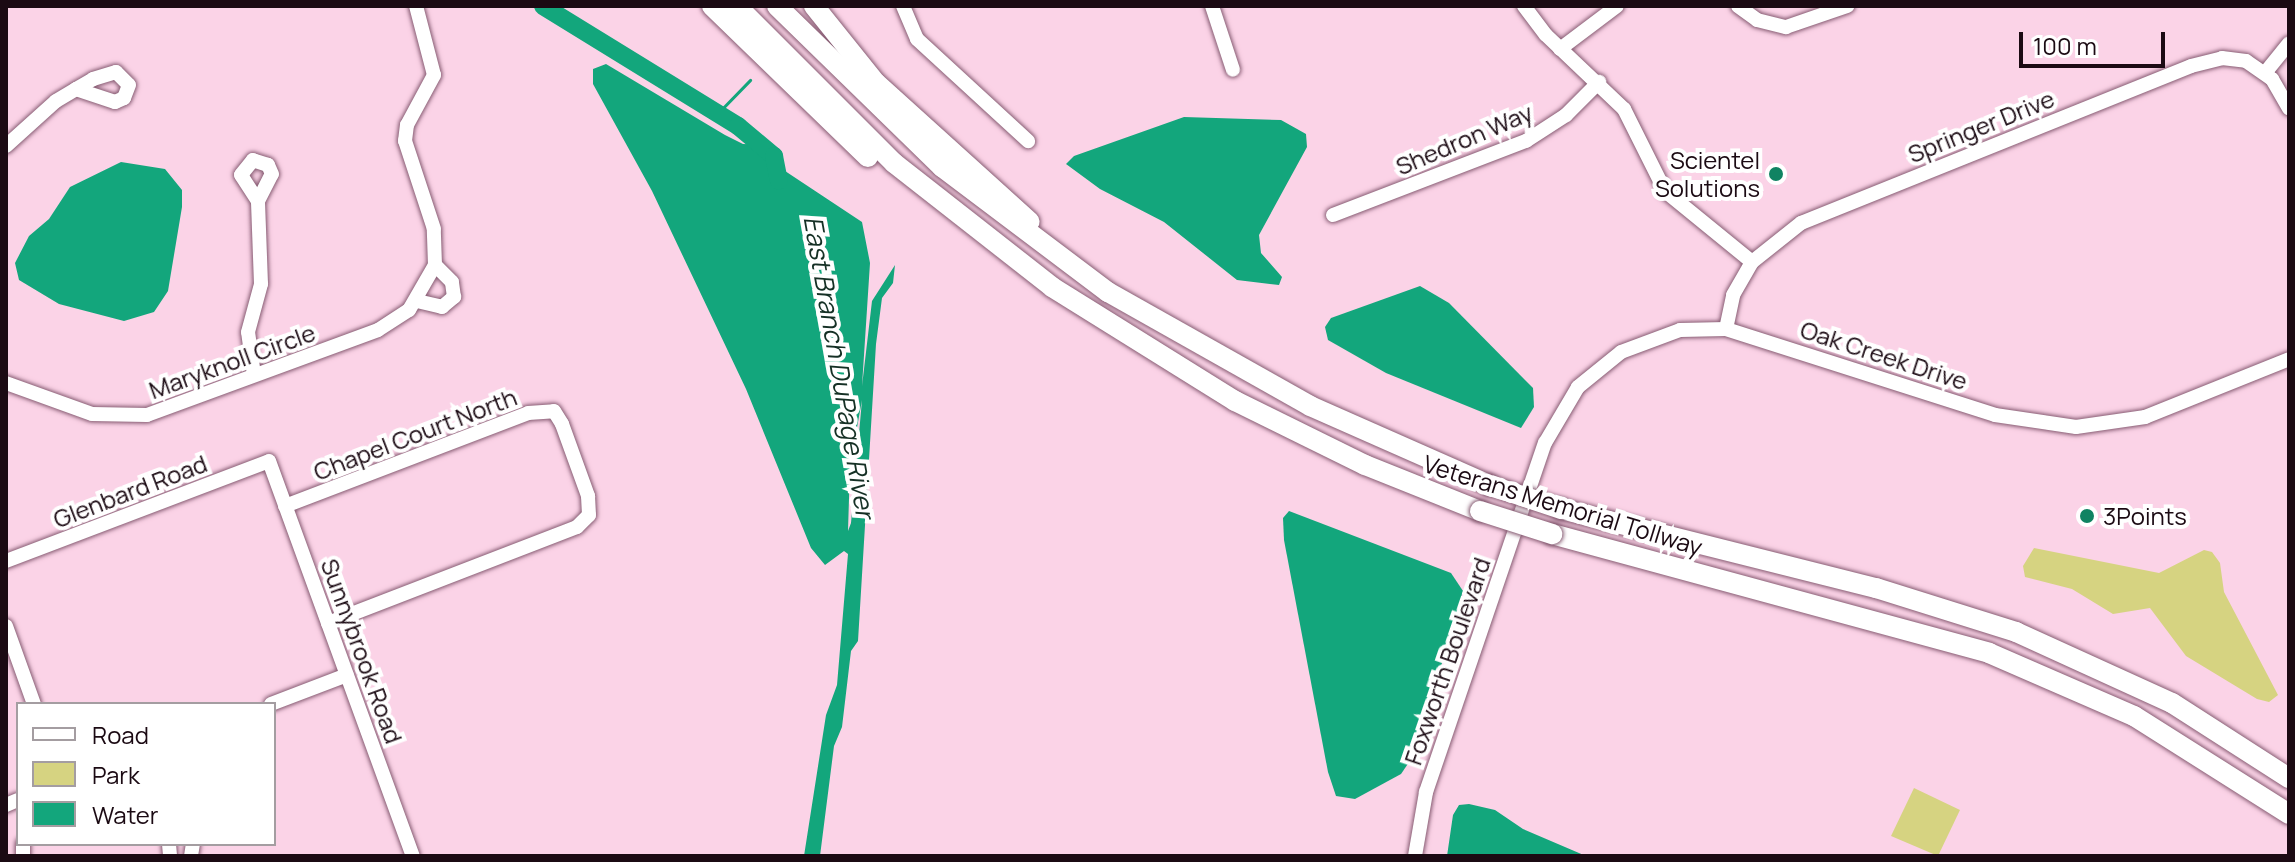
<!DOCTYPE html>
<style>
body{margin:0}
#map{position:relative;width:2295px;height:862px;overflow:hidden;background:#fbd3e7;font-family:Manrope,sans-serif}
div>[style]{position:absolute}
.green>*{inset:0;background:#d6d381}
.water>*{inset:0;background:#13a67c}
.stream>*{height:3px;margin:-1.5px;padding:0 1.5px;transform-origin:1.5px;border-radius:1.5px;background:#13a67c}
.river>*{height:18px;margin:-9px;padding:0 9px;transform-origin:9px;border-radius:9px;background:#13a67c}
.roads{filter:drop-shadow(0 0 2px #875c73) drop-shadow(0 0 2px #875c73)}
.minor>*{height:14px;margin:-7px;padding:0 7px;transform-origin:7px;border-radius:7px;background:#fff}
.highway>*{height:20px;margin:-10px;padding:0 10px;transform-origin:10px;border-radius:10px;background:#fff}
.bridges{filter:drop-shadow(0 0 2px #875c73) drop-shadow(0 0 2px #875c73)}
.highway-bridge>*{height:20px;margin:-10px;padding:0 10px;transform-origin:10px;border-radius:10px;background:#fff}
.dots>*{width:22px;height:22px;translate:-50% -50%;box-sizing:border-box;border:4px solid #fff;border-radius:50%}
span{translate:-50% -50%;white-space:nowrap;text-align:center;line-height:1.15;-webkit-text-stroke:8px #fff;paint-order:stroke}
.street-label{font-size:24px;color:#1b0a13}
.poi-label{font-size:24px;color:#1b0a13}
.right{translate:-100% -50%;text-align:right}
.left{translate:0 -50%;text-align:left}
.water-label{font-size:26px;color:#153025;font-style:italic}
.frame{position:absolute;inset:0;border:8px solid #1b0a13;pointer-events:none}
.legend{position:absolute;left:16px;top:702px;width:260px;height:144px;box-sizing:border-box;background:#fff;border:2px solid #a49da1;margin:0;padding:10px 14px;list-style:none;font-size:24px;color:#1b0a13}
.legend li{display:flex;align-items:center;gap:16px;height:40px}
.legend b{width:40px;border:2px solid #a49da1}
.scale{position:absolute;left:2019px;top:32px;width:146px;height:36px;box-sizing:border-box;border:4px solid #1b0a13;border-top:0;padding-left:10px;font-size:24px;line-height:28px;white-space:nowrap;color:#1b0a13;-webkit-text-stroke:6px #fff;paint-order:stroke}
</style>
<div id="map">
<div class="green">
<i style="clip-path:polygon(2034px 548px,2159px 573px,2204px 550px,2212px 552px,2220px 563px,2224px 592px,2278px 695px,2269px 702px,2257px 699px,2186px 656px,2150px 608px,2113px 614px,2072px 589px,2025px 577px,2023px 566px)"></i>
<i style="clip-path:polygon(1914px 788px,1960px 810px,1938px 856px,1891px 836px)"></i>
</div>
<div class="water">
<i style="clip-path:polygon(evenodd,606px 64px,725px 135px,743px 144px,770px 145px,782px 169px,862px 222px,870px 263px,862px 386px,872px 301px,895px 265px,893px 283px,882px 298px,876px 344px,858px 641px,851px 651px,842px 727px,834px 746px,820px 856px,804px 856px,826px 715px,837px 685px,848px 554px,844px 551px,825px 565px,811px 548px,746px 389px,652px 191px,593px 84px,593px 69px,606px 64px,862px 400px,851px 523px,848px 531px,850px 466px,862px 400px)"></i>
<i style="clip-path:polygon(1184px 117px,1281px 120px,1306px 134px,1307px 147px,1259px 235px,1261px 253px,1282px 277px,1279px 285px,1237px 280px,1164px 222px,1100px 189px,1066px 164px,1074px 156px)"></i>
<i style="clip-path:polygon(121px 162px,165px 169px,182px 190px,182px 207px,168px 291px,154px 312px,124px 321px,59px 304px,19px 280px,15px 263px,29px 236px,49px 219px,70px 187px)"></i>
<i style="clip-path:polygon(1420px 286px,1449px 303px,1533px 388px,1534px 407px,1521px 428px,1386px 373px,1328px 340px,1325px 327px,1331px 318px)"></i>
<i style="clip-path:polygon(1289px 511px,1451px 573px,1463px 591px,1416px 752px,1401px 774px,1355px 799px,1336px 796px,1328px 772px,1284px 540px,1283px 518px)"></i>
<i style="clip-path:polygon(1469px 804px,1495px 810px,1523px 829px,1586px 856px,1447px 856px,1453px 815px,1459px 805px)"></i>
</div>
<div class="stream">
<i style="left:716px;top:115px;width:49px;rotate:-45.8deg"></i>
</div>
<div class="river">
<i style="left:543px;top:6px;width:229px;rotate:31.6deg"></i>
<i style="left:738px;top:126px;width:47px;rotate:39.8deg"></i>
<i style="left:774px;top:156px;width:25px;rotate:79deg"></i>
</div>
<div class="roads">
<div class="minor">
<i style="left:903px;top:6px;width:36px;rotate:67deg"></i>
<i style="left:917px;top:39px;width:151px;rotate:42.6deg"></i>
<i style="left:1212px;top:6px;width:67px;rotate:71.8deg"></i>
<i style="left:1524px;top:6px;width:36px;rotate:53deg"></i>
<i style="left:1546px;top:35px;width:108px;rotate:43.5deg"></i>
<i style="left:1624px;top:109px;width:92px;rotate:63.4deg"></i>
<i style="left:1665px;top:191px;width:112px;rotate:39.2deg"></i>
<i style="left:1738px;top:6px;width:24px;rotate:36deg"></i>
<i style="left:1757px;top:20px;width:30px;rotate:14deg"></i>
<i style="left:1786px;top:27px;width:65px;rotate:-19deg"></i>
<i style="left:1560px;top:49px;width:71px;rotate:-37deg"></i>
<i style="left:2265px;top:73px;width:38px;rotate:-51deg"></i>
<i style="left:6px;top:146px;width:67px;rotate:-42deg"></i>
<i style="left:56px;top:101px;width:23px;rotate:-31deg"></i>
<i style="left:76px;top:89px;width:20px;rotate:-30deg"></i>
<i style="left:93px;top:79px;width:24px;rotate:-17deg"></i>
<i style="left:116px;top:72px;width:18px;rotate:45deg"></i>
<i style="left:129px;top:85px;width:14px;rotate:111deg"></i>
<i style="left:124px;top:98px;width:10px;rotate:156deg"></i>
<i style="left:115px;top:102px;width:41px;rotate:-161.6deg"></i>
<i style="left:1333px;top:215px;width:207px;rotate:-21deg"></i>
<i style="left:1526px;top:141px;width:48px;rotate:-33deg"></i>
<i style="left:1566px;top:115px;width:47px;rotate:-45deg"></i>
<i style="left:417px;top:301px;width:26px;rotate:13deg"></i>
<i style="left:442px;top:307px;width:16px;rotate:-40deg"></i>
<i style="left:454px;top:297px;width:15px;rotate:-98deg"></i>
<i style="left:452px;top:282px;width:24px;rotate:-135deg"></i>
<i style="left:1726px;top:329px;width:35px;rotate:-78deg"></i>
<i style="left:1733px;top:295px;width:38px;rotate:-60deg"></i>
<i style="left:1752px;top:262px;width:63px;rotate:-38.5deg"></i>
<i style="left:1801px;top:223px;width:420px;rotate:-21.9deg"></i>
<i style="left:2191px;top:66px;width:32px;rotate:-14deg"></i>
<i style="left:2222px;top:58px;width:24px;rotate:7deg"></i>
<i style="left:2246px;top:61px;width:32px;rotate:35deg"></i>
<i style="left:2272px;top:79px;width:34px;rotate:60deg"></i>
<i style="left:254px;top:375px;width:43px;rotate:-97.9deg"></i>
<i style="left:248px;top:332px;width:50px;rotate:-74.8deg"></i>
<i style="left:261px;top:284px;width:83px;rotate:-92.1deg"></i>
<i style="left:258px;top:201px;width:30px;rotate:-63deg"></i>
<i style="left:272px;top:174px;width:10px;rotate:-114deg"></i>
<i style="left:268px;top:165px;width:16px;rotate:-162deg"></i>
<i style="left:253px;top:160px;width:19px;rotate:129deg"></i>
<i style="left:241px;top:175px;width:31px;rotate:57deg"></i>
<i style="left:6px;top:383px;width:91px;rotate:19.8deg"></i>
<i style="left:92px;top:414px;width:55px;rotate:1deg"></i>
<i style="left:147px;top:415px;width:246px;rotate:-20.2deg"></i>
<i style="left:378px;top:330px;width:37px;rotate:-33deg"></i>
<i style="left:409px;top:310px;width:52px;rotate:-60deg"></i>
<i style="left:435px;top:265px;width:36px;rotate:-92deg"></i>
<i style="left:434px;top:229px;width:93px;rotate:-108.2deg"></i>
<i style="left:405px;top:141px;width:16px;rotate:-83deg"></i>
<i style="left:407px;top:125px;width:57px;rotate:-61.6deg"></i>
<i style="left:434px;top:75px;width:71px;rotate:-104.6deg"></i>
<i style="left:285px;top:506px;width:260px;rotate:-20.9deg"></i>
<i style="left:528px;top:413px;width:26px;rotate:-4deg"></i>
<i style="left:554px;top:411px;width:15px;rotate:58deg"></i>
<i style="left:562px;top:424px;width:77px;rotate:70.1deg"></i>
<i style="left:588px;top:496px;width:19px;rotate:87deg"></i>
<i style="left:589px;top:515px;width:17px;rotate:135deg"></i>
<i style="left:577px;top:527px;width:267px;rotate:158.9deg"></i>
<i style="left:6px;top:561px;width:281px;rotate:-20.8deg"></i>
<i style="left:269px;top:461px;width:420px;rotate:70deg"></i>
<i style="left:6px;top:626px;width:83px;rotate:70.3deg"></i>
<i style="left:271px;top:704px;width:81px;rotate:-20.9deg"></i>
<i style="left:6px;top:805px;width:13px;rotate:-23deg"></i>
<i style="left:169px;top:844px;width:12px;rotate:85deg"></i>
<i style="left:23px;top:856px;width:12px;rotate:-90deg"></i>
<i style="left:191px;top:856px;width:12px;rotate:-81deg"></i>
<i style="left:1415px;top:856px;width:65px;rotate:-80.2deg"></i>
<i style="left:1426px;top:792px;width:369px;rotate:-71.2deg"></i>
<i style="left:1545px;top:443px;width:65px;rotate:-59.5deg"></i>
<i style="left:1578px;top:387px;width:55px;rotate:-39.1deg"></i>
<i style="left:1621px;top:352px;width:63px;rotate:-20.4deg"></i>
<i style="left:1680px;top:330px;width:46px;rotate:-1.2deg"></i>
<i style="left:1726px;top:329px;width:282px;rotate:17.7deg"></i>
<i style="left:1995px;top:415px;width:82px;rotate:8.4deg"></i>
<i style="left:2076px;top:427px;width:70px;rotate:-8.2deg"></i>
<i style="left:2145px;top:417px;width:155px;rotate:-21.9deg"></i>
</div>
<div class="highway">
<i style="left:712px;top:6px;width:217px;rotate:44.1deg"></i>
<i style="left:737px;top:6px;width:222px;rotate:45deg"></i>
<i style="left:894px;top:163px;width:201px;rotate:38.1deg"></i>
<i style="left:1052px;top:287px;width:216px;rotate:31.9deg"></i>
<i style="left:1235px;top:401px;width:145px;rotate:26.2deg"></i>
<i style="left:1365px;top:465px;width:124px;rotate:21.8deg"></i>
<i style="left:777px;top:6px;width:231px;rotate:44.3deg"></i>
<i style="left:942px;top:167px;width:208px;rotate:37deg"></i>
<i style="left:1108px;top:292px;width:232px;rotate:29.4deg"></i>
<i style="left:1310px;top:406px;width:196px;rotate:23.8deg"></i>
<i style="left:814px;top:6px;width:99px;rotate:51.2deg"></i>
<i style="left:876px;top:83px;width:207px;rotate:42.1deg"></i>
<i style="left:1561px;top:509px;width:325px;rotate:14.1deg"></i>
<i style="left:1876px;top:588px;width:147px;rotate:17.4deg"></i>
<i style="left:2016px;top:632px;width:171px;rotate:24.5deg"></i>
<i style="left:2172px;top:703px;width:139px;rotate:32.7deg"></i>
<i style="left:1552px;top:534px;width:453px;rotate:15.2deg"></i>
<i style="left:1989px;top:653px;width:158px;rotate:23.5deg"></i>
<i style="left:2134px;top:716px;width:183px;rotate:32.3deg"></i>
</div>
</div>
<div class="bridges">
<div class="highway-bridge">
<i style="left:1489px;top:485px;width:76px;rotate:18.4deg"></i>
<i style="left:1480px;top:511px;width:76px;rotate:17.7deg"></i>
</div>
</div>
<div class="dots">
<i style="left:1776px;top:174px;background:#108362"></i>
<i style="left:2087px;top:516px;background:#108362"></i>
</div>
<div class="street-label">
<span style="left:1981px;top:126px;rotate:-22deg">Springer Drive</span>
<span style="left:1464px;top:139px;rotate:-23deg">Shedron Way</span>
<span style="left:1884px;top:355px;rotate:18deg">Oak Creek Drive</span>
<span style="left:232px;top:361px;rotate:-20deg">Maryknoll Circle</span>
<span style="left:415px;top:434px;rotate:-21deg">Chapel Court North</span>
<span style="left:130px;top:491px;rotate:-21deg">Glenbard Road</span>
<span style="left:1563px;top:505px;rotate:17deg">Veterans Memorial Tollway</span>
<span style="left:362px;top:651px;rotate:70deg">Sunnybrook Road</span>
<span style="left:1447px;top:661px;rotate:-71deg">Foxworth Boulevard</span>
</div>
<div class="poi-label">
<span class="right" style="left:1760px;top:174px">Scientel<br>Solutions</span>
<span class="left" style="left:2103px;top:516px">3Points</span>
</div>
<div class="water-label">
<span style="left:839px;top:367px;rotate:80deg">East Branch DuPage River</span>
</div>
<div class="frame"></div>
<ul class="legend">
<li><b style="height:10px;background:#fff"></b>Road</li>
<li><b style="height:22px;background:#d6d381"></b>Park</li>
<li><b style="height:22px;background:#13a67c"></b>Water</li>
</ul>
<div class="scale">100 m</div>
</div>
